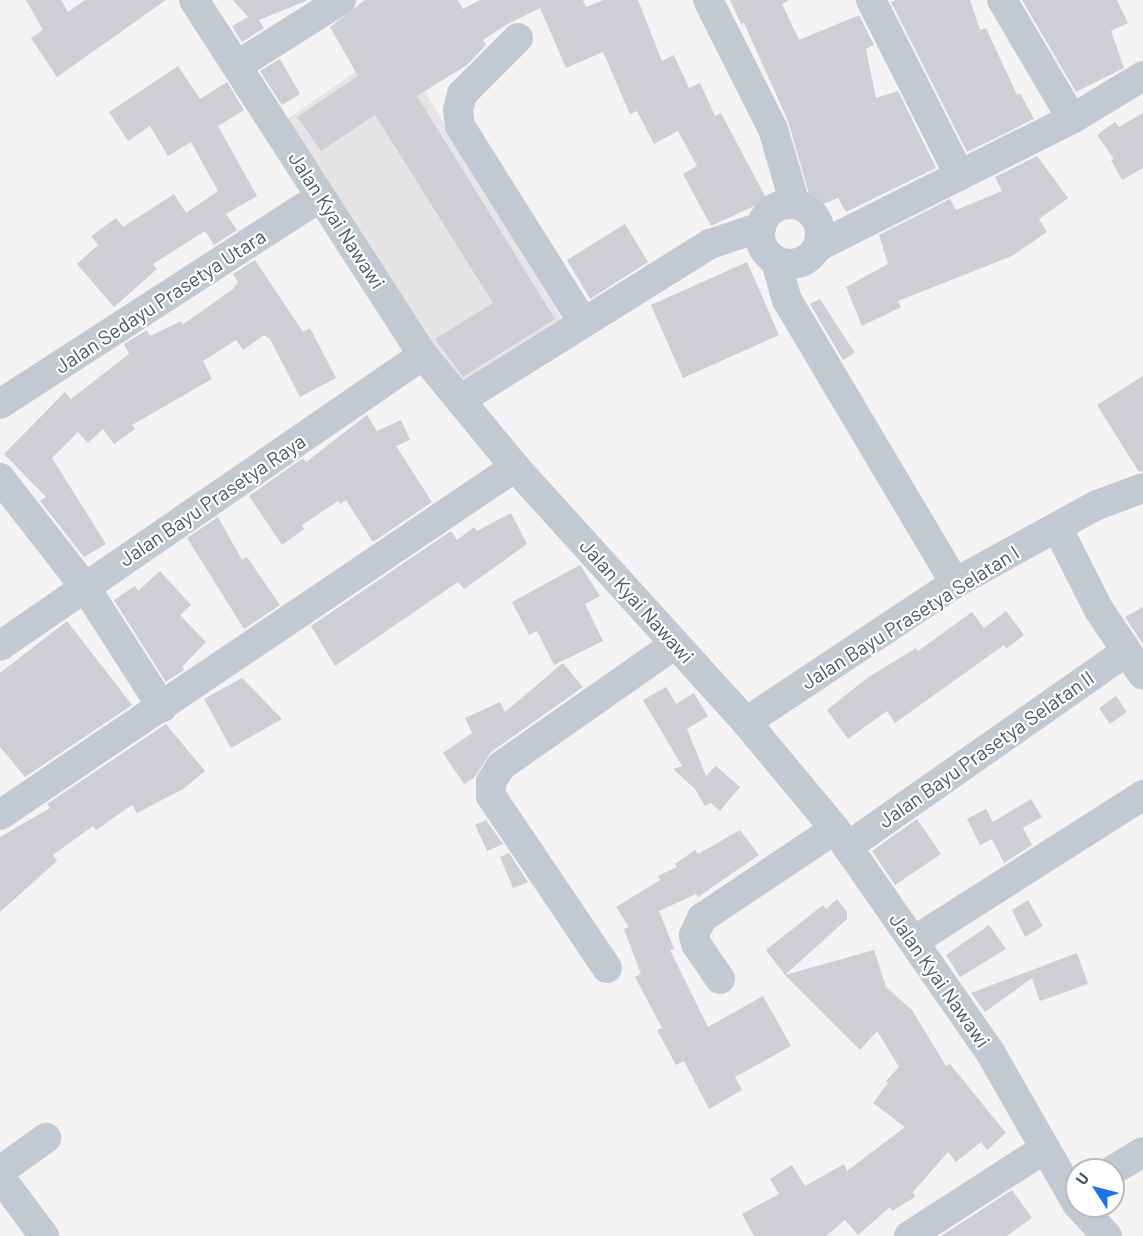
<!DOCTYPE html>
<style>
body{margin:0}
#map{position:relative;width:1143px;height:1236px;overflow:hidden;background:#f5f3f3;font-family:Barlow,sans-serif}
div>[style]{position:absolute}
.education>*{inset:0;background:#e6e4e5}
.building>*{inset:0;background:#cdcfd5}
.minor>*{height:30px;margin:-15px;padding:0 15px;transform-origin:15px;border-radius:15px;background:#c1cad2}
.minor>.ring{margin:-15px;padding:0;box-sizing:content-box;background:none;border:30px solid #c1cad2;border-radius:50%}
span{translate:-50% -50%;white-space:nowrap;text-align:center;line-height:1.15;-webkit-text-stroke:4.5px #fff;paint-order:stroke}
.street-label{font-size:20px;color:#4a5661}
.north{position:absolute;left:1065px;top:1158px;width:60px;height:60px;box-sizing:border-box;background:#fff;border:2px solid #b7bbc0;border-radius:50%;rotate:306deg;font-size:16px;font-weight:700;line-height:24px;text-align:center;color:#4a5661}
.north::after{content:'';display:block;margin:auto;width:21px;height:27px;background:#1a73e8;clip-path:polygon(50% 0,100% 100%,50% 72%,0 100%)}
</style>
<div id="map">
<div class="education">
<i style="clip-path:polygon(396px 44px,563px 321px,457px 389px,286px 120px)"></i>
</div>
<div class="building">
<i style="clip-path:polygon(26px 0,61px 0,68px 12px,85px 0,166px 0,57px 77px,31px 38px,43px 30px)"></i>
<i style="clip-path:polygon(233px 0,308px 0,259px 20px,264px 28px,242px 42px,232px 26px,248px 17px)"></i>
<i style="clip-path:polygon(365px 0,458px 0,463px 9px,480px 0,583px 0,586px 7px,604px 0,638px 0,662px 61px,674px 55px,689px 88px,700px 83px,715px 116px,721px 113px,767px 200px,711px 226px,683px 174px,697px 166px,678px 131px,654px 144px,637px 111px,630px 114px,603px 52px,566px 68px,540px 8px,506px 25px,483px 40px,486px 45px,467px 65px,417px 96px,555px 319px,463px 377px,435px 339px,493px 303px,375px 115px,321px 151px,297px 117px,358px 76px,330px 27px)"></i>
<i style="clip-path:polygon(730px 0,789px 0,782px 4px,799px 40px,859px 15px,874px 45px,866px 49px,876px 98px,898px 91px,936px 168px,846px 212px,838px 198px,813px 208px,788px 121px,744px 23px,741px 24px)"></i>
<i style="clip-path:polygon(896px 0,970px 0,980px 30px,986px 28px,1017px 95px,1020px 93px,1034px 119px,967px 152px,891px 2px)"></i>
<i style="clip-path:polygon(1022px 0,1117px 0,1128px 23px,1111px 31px,1124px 68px,1076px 92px)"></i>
<i style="clip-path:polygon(280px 59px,300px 94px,282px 105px,260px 71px)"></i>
<i style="clip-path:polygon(178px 66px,200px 99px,227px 82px,244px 110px,218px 126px,257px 196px,226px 214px,237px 230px,214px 245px,205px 231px,153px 264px,157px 269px,114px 307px,77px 264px,98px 245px,91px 236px,116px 218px,123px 227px,174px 194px,186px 213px,218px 191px,191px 142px,168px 156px,150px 126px,128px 141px,109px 112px)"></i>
<i style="clip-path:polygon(1143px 113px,1143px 168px,1122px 180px,1111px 160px,1114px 159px,1097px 135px,1115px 122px,1119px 127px)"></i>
<i style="clip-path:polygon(1037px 156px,1068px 198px,1039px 219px,1047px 232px,1012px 256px,898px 301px,901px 307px,862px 326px,846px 287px,888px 264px,879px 235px,950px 199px,956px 210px,1002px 191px,995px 177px)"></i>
<i style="clip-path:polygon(625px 224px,648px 262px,590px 299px,567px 260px)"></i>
<i style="clip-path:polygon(255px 260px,303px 332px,310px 328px,336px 378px,300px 397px,270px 339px,264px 335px,243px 350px,236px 340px,203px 361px,212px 379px,132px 425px,135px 429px,114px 444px,103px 429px,88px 443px,78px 432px,52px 458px,106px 544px,84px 557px,40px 501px,46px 497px,4px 454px,65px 392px,71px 399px,129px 354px,124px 344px,147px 330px,150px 336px,181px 321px,182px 325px,233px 289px,238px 282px,233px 274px)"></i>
<i style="clip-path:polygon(747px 262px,779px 335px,683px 378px,651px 305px)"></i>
<i style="clip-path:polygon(820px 299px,855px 353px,843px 360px,810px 304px)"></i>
<i style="clip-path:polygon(1143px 376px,1143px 471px,1139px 472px,1097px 405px)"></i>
<i style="clip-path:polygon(367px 415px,377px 431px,401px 420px,410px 440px,396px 446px,432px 502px,373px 542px,346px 500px,340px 504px,338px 501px,302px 525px,304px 529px,282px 545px,249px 496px,303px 458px,306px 462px)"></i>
<i style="clip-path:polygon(511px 513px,527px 544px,464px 589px,458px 582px,335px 666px,311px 626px,451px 531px,457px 540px,474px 527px,477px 531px)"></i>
<i style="clip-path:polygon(218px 517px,242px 560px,247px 557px,280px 605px,244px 629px,187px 538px)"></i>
<i style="clip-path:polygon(580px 565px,600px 596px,585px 604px,603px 641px,554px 665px,537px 631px,529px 635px,512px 602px)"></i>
<i style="clip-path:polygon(160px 571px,191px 605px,180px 615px,206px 642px,182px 667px,184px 670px,166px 682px,114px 600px,135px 586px,138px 591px)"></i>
<i style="clip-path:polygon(1143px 607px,1143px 644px,1125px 617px)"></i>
<i style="clip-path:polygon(1006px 611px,1024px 635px,1006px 649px,1004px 645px,895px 723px,887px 711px,848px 739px,827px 710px,867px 678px,916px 648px,918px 651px,972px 612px,984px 628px)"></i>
<i style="clip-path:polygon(67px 621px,132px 705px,25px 777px,0 747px,0 673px)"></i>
<i style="clip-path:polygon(563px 663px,583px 687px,491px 752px,475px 777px,464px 784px,443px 753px,472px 733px,465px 718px,500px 702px,505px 712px)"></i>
<i style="clip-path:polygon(242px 678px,282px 719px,231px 748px,204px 699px)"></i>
<i style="clip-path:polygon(666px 687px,676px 704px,694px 693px,708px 716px,687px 729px,706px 776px,716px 766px,740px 787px,720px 811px,711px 803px,705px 806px,695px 789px,673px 769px,682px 766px,643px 700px)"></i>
<i style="clip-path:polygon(1116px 696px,1127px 712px,1110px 724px,1099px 708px)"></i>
<i style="clip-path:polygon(166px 724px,205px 771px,183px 789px,137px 813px,132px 805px,96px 830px,93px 826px,53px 855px,57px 861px,0 912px,0 837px,50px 808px,47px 804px)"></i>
<i style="clip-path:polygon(1031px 799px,1042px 817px,1023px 828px,1032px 845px,1004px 863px,992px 839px,980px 845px,967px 819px,986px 809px,993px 822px)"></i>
<i style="clip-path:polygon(917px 819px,941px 854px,895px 885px,872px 851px)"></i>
<i style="clip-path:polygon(486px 820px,503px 844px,487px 851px,475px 825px)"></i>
<i style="clip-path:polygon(740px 830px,759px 855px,698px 897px,696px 894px,659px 911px,674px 949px,670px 950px,708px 1027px,763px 996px,791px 1046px,735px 1077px,742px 1090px,709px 1109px,684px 1061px,676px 1065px,657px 1030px,662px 1028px,635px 977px,641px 974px,624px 929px,629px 927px,616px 907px,660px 880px,658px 876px,677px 867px,675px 864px,695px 850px,698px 854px)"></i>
<i style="clip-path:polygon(509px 853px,528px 882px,513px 888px,500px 857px)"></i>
<i style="clip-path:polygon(837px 899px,847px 912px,847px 919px,785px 975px,766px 950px,823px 905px,826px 909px)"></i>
<i style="clip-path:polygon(1028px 900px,1043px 926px,1025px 937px,1012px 910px)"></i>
<i style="clip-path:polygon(989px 925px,1006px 949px,960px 977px,946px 955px)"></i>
<i style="clip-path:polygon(874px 950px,886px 987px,912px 1010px,946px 1066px,950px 1064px,1006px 1133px,987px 1150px,981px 1142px,956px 1162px,948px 1152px,913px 1192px,915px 1197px,892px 1211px,890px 1207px,858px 1235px,845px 1220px,826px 1236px,754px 1236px,742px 1214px,779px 1194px,770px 1179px,792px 1165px,805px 1186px,844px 1164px,847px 1171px,905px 1127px,873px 1103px,888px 1083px,886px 1081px,899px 1067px,877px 1031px,860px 1050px,785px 975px)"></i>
<i style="clip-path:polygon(1077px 953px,1088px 984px,1040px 1001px,1032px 978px,985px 1012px,971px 993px)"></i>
<i style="clip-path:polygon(1012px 1190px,1032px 1218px,1007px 1236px,941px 1236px)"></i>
</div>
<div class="minor">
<i style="left:194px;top:0;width:422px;rotate:57.2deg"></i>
<i style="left:423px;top:355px;width:145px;rotate:50.6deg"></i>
<i style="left:515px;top:467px;width:344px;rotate:47.8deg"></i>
<i style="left:746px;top:722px;width:139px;rotate:50.2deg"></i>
<i style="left:835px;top:829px;width:272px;rotate:55.2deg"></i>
<i style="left:990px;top:1052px;width:175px;rotate:60.2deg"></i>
<i style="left:708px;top:0;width:144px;rotate:63.3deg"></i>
<i style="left:773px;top:129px;width:78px;rotate:73.7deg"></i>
<i style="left:871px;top:0;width:197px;rotate:63.2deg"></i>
<i style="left:1002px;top:0;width:138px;rotate:59.5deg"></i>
<i style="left:518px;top:38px;width:79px;rotate:135deg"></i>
<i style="left:462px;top:94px;width:16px;rotate:104deg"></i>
<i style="left:458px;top:110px;width:16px;rotate:83deg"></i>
<i style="left:460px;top:126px;width:231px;rotate:57.9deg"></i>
<i style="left:238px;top:65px;width:122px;rotate:-32.3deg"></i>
<i class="ring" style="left:760px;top:204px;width:30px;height:30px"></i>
<i style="left:819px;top:246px;width:283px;rotate:-26.7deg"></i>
<i style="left:1072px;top:119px;width:83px;rotate:-31.2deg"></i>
<i style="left:776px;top:262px;width:40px;rotate:74deg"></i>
<i style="left:787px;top:300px;width:329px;rotate:59.3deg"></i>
<i style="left:460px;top:400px;width:295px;rotate:-32deg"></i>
<i style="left:710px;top:244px;width:54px;rotate:-18.4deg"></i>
<i style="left:0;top:404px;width:381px;rotate:-32.9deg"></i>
<i style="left:0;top:478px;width:138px;rotate:52.1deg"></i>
<i style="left:85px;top:587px;width:143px;rotate:57.3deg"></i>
<i style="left:1057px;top:527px;width:93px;rotate:63.2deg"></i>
<i style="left:1099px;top:610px;width:78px;rotate:55.9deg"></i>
<i style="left:0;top:646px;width:513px;rotate:-34.53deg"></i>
<i style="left:746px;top:722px;width:251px;rotate:-33.6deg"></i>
<i style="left:955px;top:583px;width:162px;rotate:-28.8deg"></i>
<i style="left:1097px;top:505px;width:49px;rotate:-20.3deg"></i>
<i style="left:0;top:815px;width:622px;rotate:-34.05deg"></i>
<i style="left:847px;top:847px;width:340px;rotate:-35deg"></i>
<i style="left:914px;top:941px;width:272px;rotate:-32.5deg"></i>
<i style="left:607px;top:968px;width:207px;rotate:-124deg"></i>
<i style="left:491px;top:796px;width:14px;rotate:-90deg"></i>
<i style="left:491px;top:782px;width:19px;rotate:-58deg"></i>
<i style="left:501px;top:766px;width:213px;rotate:-35deg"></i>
<i style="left:720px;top:979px;width:42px;rotate:-124.4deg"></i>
<i style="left:696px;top:944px;width:9px;rotate:-103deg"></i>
<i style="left:694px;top:935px;width:19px;rotate:-65deg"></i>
<i style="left:702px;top:918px;width:160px;rotate:-33.8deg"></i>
<i style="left:1113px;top:1170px;width:35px;rotate:-31deg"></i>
<i style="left:0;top:1171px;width:57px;rotate:-35.7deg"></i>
<i style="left:0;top:1177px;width:74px;rotate:53.3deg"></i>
<i style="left:1079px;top:1206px;width:41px;rotate:47deg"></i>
<i style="left:909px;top:1236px;width:161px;rotate:-32.8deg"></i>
</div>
<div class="street-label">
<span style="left:337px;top:220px;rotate:57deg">Jalan Kyai Nawawi</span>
<span style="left:160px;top:301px;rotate:-33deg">Jalan Sedayu Prasetya Utara</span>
<span style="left:212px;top:500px;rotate:-34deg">Jalan Bayu Prasetya Raya</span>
<span style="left:637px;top:601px;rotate:48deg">Jalan Kyai Nawawi</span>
<span style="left:910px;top:617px;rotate:-32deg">Jalan Bayu Prasetya Selatan I</span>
<span style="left:986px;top:749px;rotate:-35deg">Jalan Bayu Prasetya Selatan II</span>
<span style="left:940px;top:980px;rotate:55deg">Jalan Kyai Nawawi</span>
</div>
<div class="north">U</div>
</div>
